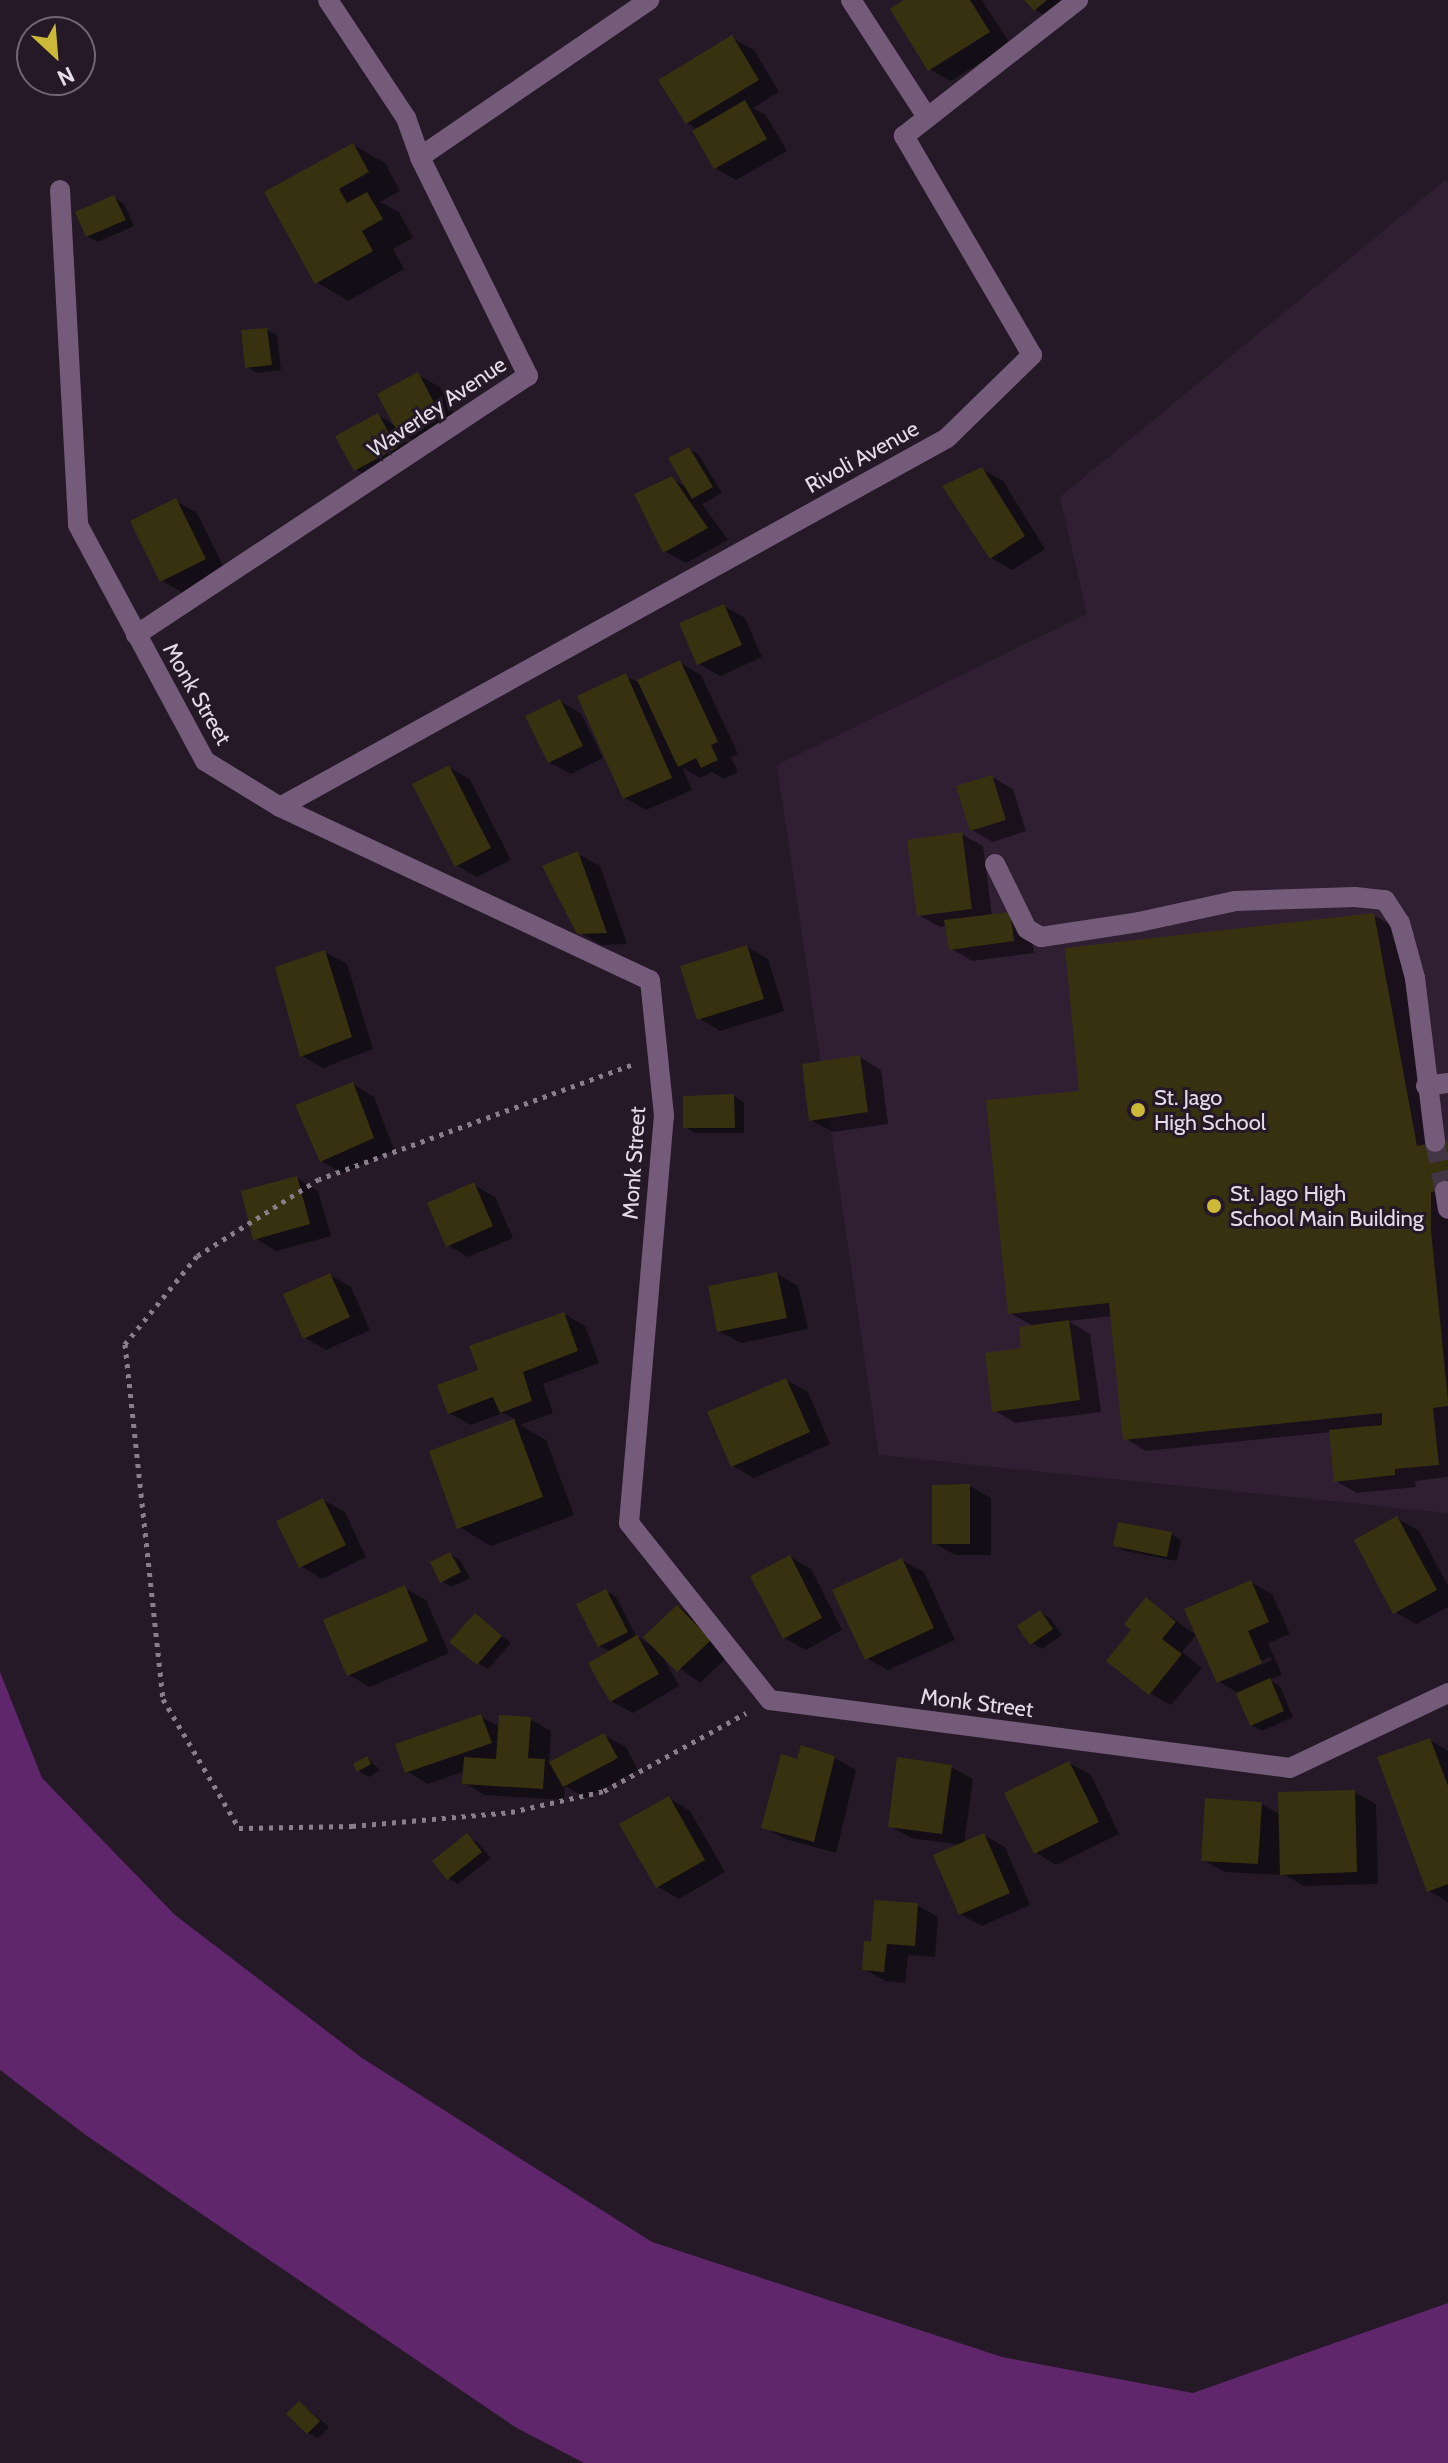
<!DOCTYPE html>
<style>
body{margin:0}
#map{position:relative;width:1448px;height:2463px;overflow:hidden;background:#251928;font-family:Cabin,sans-serif}
div>[style]{position:absolute}
.built>*{inset:0;background:#301f33}
.water>*{inset:0;background:#5f266b}
.shadow>*{inset:0;background:#0007}
.building>*{inset:0;background:#37310f}
.minor-tunnel>*{height:20px;margin-top:-10px;transform-origin:0;background:repeating-linear-gradient(90deg,#423644 0 20px,transparent 0 30px)}
.path>*{height:5px;margin-top:-2.5px;transform-origin:0;background:repeating-linear-gradient(90deg,#897f8b 0 4px,transparent 0 10px)}
.minor>*{height:20px;margin:-10px;padding:0 10px;transform-origin:10px;border-radius:10px;background:#755b7a}
.dots>*{width:22px;height:22px;translate:-50% -50%;box-sizing:border-box;border:4px solid #251928;border-radius:50%}
span{translate:-50% -50%;white-space:nowrap;text-align:center;line-height:1.15;-webkit-text-stroke:6px #251928;paint-order:stroke}
.street-label{font-size:22px;color:#e4dce6}
.poi-label{font-size:22px;color:#e4dce6}
.left{translate:0 -50%;text-align:left}
.north{position:absolute;left:16px;top:16px;width:80px;height:80px;box-sizing:border-box;background:#251928;border:2px solid #716774;border-radius:50%;rotate:154deg;font-size:22px;font-weight:700;line-height:32px;text-align:center;color:#e4dce6}
.north::after{content:'';display:block;margin:auto;width:28px;height:36px;background:#cdb938;clip-path:polygon(50% 0,100% 100%,50% 72%,0 100%)}
</style>
<div id="map">
<div class="built">
<i style="clip-path:polygon(1444px 181px,1448px 182px,1448px 1513px,879px 1455px,777px 765px,1087px 614px,1060px 497px)"></i>
</div>
<div class="water">
<i style="clip-path:polygon(0 1672px,42px 1778px,175px 1915px,362px 2058px,652px 2242px,1002px 2357px,1193px 2393px,1448px 2303px,1448px 2463px,584px 2463px,515px 2427px,87px 2136px,0 2070px)"></i>
</div>
<div class="shadow">
<i style="clip-path:polygon(908px 0,982px 0,1010px 44px,951px 81px,929px 69px)"></i>
<i style="clip-path:polygon(1027px 0,1083px 0,1056px 22px,1035px 10px)"></i>
<i style="clip-path:polygon(732px 38px,754px 50px,779px 92px,753px 108px,766px 115px,787px 151px,736px 180px,715px 168px,699px 130px,687px 123px)"></i>
<i style="clip-path:polygon(353px 145px,385px 163px,400px 191px,380px 202px,399px 212px,413px 238px,393px 249px,404px 269px,348px 301px,316px 282px,266px 193px)"></i>
<i style="clip-path:polygon(114px 198px,124px 204px,134px 226px,98px 242px,87px 236px)"></i>
<i style="clip-path:polygon(267px 330px,277px 335px,281px 370px,257px 373px,247px 367px)"></i>
<i style="clip-path:polygon(418px 375px,440px 387px,460px 426px,422px 446px,403px 434px,417px 460px,376px 482px,355px 469px,378px 415px,397px 427px)"></i>
<i style="clip-path:polygon(689px 449px,699px 455px,722px 493px,702px 504px,728px 540px,686px 563px,664px 551px,672px 479px,688px 488px)"></i>
<i style="clip-path:polygon(982px 469px,1003px 481px,1045px 549px,1012px 570px,991px 558px)"></i>
<i style="clip-path:polygon(176px 501px,197px 513px,226px 572px,183px 593px,161px 580px)"></i>
<i style="clip-path:polygon(724px 606px,745px 618px,762px 657px,720px 676px,699px 664px)"></i>
<i style="clip-path:polygon(679px 662px,701px 675px,738px 754px,731px 757px,738px 772px,724px 779px,712px 772px,700px 778px,682px 767px,692px 790px,646px 810px,625px 798px,625px 676px,637px 682px)"></i>
<i style="clip-path:polygon(560px 701px,581px 714px,603px 758px,571px 774px,549px 762px)"></i>
<i style="clip-path:polygon(449px 767px,470px 780px,511px 860px,477px 877px,456px 865px)"></i>
<i style="clip-path:polygon(992px 777px,1013px 789px,1026px 831px,993px 842px,972px 830px)"></i>
<i style="clip-path:polygon(961px 834px,983px 846px,992px 916px,1009px 914px,1031px 926px,1034px 953px,972px 961px,950px 948px,947px 926px,940px 927px,919px 915px)"></i>
<i style="clip-path:polygon(578px 854px,600px 866px,627px 944px,601px 945px,579px 932px)"></i>
<i style="clip-path:polygon(1373px 915px,1395px 927px,1435px 1145px,1448px 1143px,1448px 1477px,1415px 1481px,1416px 1487px,1357px 1493px,1336px 1481px,1331px 1432px,1146px 1451px,1125px 1438px,1113px 1316px,1068px 1321px,1090px 1334px,1101px 1412px,1015px 1423px,994px 1410px,1035px 1327px,1010px 1313px,1081px 1093px)"></i>
<i style="clip-path:polygon(747px 947px,768px 959px,784px 1011px,720px 1031px,699px 1018px)"></i>
<i style="clip-path:polygon(325px 952px,347px 964px,373px 1049px,323px 1068px,302px 1056px)"></i>
<i style="clip-path:polygon(860px 1057px,881px 1070px,888px 1124px,833px 1132px,811px 1120px)"></i>
<i style="clip-path:polygon(353px 1084px,374px 1097px,394px 1150px,343px 1173px,321px 1161px)"></i>
<i style="clip-path:polygon(734px 1096px,744px 1102px,744px 1133px,695px 1133px,685px 1127px)"></i>
<i style="clip-path:polygon(297px 1178px,318px 1191px,331px 1236px,276px 1251px,255px 1238px)"></i>
<i style="clip-path:polygon(474px 1185px,495px 1197px,513px 1238px,468px 1257px,447px 1245px)"></i>
<i style="clip-path:polygon(777px 1274px,798px 1286px,808px 1329px,741px 1343px,719px 1331px)"></i>
<i style="clip-path:polygon(330px 1275px,351px 1287px,370px 1330px,326px 1350px,305px 1338px)"></i>
<i style="clip-path:polygon(564px 1314px,585px 1326px,599px 1363px,543px 1384px,553px 1413px,520px 1425px,546px 1440px,574px 1515px,491px 1546px,459px 1527px,432px 1452px,517px 1420px,503px 1413px,471px 1425px,449px 1413px,481px 1371px)"></i>
<i style="clip-path:polygon(786px 1380px,808px 1392px,830px 1444px,754px 1478px,733px 1466px)"></i>
<i style="clip-path:polygon(970px 1486px,991px 1498px,991px 1555px,955px 1555px,934px 1543px)"></i>
<i style="clip-path:polygon(323px 1500px,345px 1512px,366px 1557px,322px 1579px,301px 1566px)"></i>
<i style="clip-path:polygon(1397px 1518px,1419px 1531px,1448px 1586px,1448px 1607px,1416px 1624px,1395px 1612px)"></i>
<i style="clip-path:polygon(1171px 1534px,1181px 1540px,1177px 1561px,1125px 1551px,1115px 1545px)"></i>
<i style="clip-path:polygon(450px 1554px,460px 1560px,470px 1578px,451px 1587px,441px 1581px)"></i>
<i style="clip-path:polygon(790px 1557px,811px 1569px,842px 1630px,806px 1650px,784px 1638px)"></i>
<i style="clip-path:polygon(902px 1560px,924px 1572px,955px 1640px,888px 1670px,866px 1658px)"></i>
<i style="clip-path:polygon(evenodd,1250px 1582px,1272px 1594px,1290px 1634px,1268px 1643px,1282px 1675px,1269px 1680px,1280px 1686px,1293px 1717px,1262px 1731px,1252px 1725px,1238px 1693px,1218px 1681px,1250px 1582px,1270px 1657px,1272px 1660px,1229px 1679px,1229px 1675px,1270px 1657px)"></i>
<i style="clip-path:polygon(404px 1588px,426px 1600px,449px 1653px,370px 1687px,349px 1675px)"></i>
<i style="clip-path:polygon(606px 1591px,616px 1597px,636px 1636px,655px 1648px,678px 1607px,699px 1619px,731px 1653px,700px 1683px,662px 1655px,679px 1686px,633px 1713px,611px 1701px,611px 1652px,599px 1646px)"></i>
<i style="clip-path:polygon(1147px 1600px,1196px 1635px,1182px 1652px,1202px 1668px,1171px 1705px,1150px 1693px,1133px 1629px)"></i>
<i style="clip-path:polygon(1040px 1612px,1050px 1618px,1062px 1635px,1042px 1649px,1032px 1643px)"></i>
<i style="clip-path:polygon(475px 1615px,511px 1643px,488px 1669px,478px 1663px)"></i>
<i style="clip-path:polygon(481px 1717px,500px 1727px,530px 1719px,551px 1731px,549px 1765px,604px 1735px,626px 1747px,638px 1770px,586px 1798px,565px 1786px,564px 1800px,485px 1795px,464px 1783px,465px 1771px,428px 1784px,406px 1771px)"></i>
<i style="clip-path:polygon(1430px 1740px,1448px 1751px,1448px 1902px,1428px 1890px)"></i>
<i style="clip-path:polygon(802px 1748px,835px 1758px,856px 1770px,836px 1853px,785px 1839px,764px 1827px)"></i>
<i style="clip-path:polygon(367px 1758px,380px 1770px,369px 1777px,359px 1771px)"></i>
<i style="clip-path:polygon(1069px 1763px,1091px 1775px,1119px 1834px,1056px 1865px,1035px 1852px)"></i>
<i style="clip-path:polygon(951px 1767px,973px 1779px,964px 1844px,984px 1835px,1005px 1847px,1030px 1905px,982px 1926px,960px 1914px,961px 1845px,911px 1838px,890px 1826px)"></i>
<i style="clip-path:polygon(1354px 1792px,1376px 1804px,1378px 1884px,1304px 1886px,1280px 1872px,1279px 1875px,1225px 1872px,1203px 1860px,1262px 1804px,1281px 1815px)"></i>
<i style="clip-path:polygon(669px 1798px,690px 1811px,725px 1872px,679px 1899px,657px 1886px)"></i>
<i style="clip-path:polygon(467px 1836px,477px 1842px,491px 1858px,458px 1884px,448px 1878px)"></i>
<i style="clip-path:polygon(917px 1905px,938px 1917px,935px 1957px,908px 1955px,905px 1983px,885px 1981px,864px 1969px,873px 1945px)"></i>
<i style="clip-path:polygon(300px 2403px,329px 2427px,318px 2438px,308px 2433px)"></i>
</div>
<div class="building">
<i style="clip-path:polygon(904px 0,970px 0,990px 32px,928px 71px,890px 9px)"></i>
<i style="clip-path:polygon(1024px 0,1047px 0,1034px 11px)"></i>
<i style="clip-path:polygon(732px 35px,759px 80px,686px 124px,658px 80px)"></i>
<i style="clip-path:polygon(745px 100px,767px 139px,714px 169px,692px 131px)"></i>
<i style="clip-path:polygon(353px 143px,369px 172px,339px 189px,347px 203px,367px 192px,383px 219px,362px 231px,373px 251px,315px 284px,264px 192px)"></i>
<i style="clip-path:polygon(114px 195px,126px 220px,86px 237px,75px 212px)"></i>
<i style="clip-path:polygon(267px 328px,272px 365px,245px 368px,241px 330px)"></i>
<i style="clip-path:polygon(418px 372px,440px 414px,399px 435px,377px 394px)"></i>
<i style="clip-path:polygon(378px 413px,397px 448px,354px 471px,335px 436px)"></i>
<i style="clip-path:polygon(689px 447px,713px 487px,692px 499px,668px 458px)"></i>
<i style="clip-path:polygon(982px 467px,1025px 536px,990px 559px,942px 486px)"></i>
<i style="clip-path:polygon(672px 476px,708px 528px,663px 553px,634px 494px)"></i>
<i style="clip-path:polygon(176px 498px,206px 559px,160px 582px,130px 521px)"></i>
<i style="clip-path:polygon(724px 604px,742px 645px,697px 665px,679px 623px)"></i>
<i style="clip-path:polygon(680px 660px,718px 742px,711px 745px,718px 760px,701px 768px,696px 758px,678px 767px,637px 680px)"></i>
<i style="clip-path:polygon(626px 673px,672px 778px,623px 799px,577px 696px)"></i>
<i style="clip-path:polygon(560px 699px,583px 746px,548px 763px,525px 716px)"></i>
<i style="clip-path:polygon(449px 765px,491px 848px,455px 867px,412px 784px)"></i>
<i style="clip-path:polygon(992px 775px,1006px 820px,970px 831px,956px 786px)"></i>
<i style="clip-path:polygon(962px 832px,972px 909px,917px 916px,907px 840px)"></i>
<i style="clip-path:polygon(578px 851px,607px 933px,577px 934px,542px 866px)"></i>
<i style="clip-path:polygon(1010px 912px,1014px 941px,949px 950px,944px 920px)"></i>
<i style="clip-path:polygon(1374px 913px,1417px 1146px,1448px 1140px,1448px 1190px,1431px 1192px,1431px 1230px,1448px 1400px,1448px 1406px,1433px 1408px,1439px 1465px,1395px 1469px,1395px 1475px,1334px 1482px,1329px 1430px,1382px 1425px,1382px 1413px,1123px 1440px,1109px 1303px,1008px 1314px,986px 1100px,1079px 1091px,1065px 948px)"></i>
<i style="clip-path:polygon(747px 945px,764px 999px,697px 1020px,680px 966px)"></i>
<i style="clip-path:polygon(325px 950px,352px 1037px,300px 1057px,275px 967px)"></i>
<i style="clip-path:polygon(860px 1055px,868px 1112px,809px 1121px,802px 1064px)"></i>
<i style="clip-path:polygon(353px 1082px,374px 1138px,320px 1162px,295px 1105px)"></i>
<i style="clip-path:polygon(734px 1094px,735px 1128px,683px 1128px,683px 1096px)"></i>
<i style="clip-path:polygon(297px 1176px,310px 1224px,253px 1240px,241px 1191px)"></i>
<i style="clip-path:polygon(474px 1182px,493px 1226px,446px 1247px,427px 1203px)"></i>
<i style="clip-path:polygon(777px 1272px,787px 1318px,717px 1332px,708px 1286px)"></i>
<i style="clip-path:polygon(330px 1273px,350px 1317px,303px 1339px,283px 1294px)"></i>
<i style="clip-path:polygon(564px 1312px,578px 1351px,523px 1372px,532px 1401px,500px 1413px,493px 1397px,448px 1414px,437px 1385px,478px 1370px,469px 1346px)"></i>
<i style="clip-path:polygon(1069px 1320px,1080px 1400px,992px 1412px,985px 1353px,1021px 1348px,1019px 1327px)"></i>
<i style="clip-path:polygon(786px 1378px,810px 1432px,731px 1467px,707px 1412px)"></i>
<i style="clip-path:polygon(514px 1419px,543px 1497px,457px 1529px,429px 1451px)"></i>
<i style="clip-path:polygon(970px 1484px,970px 1544px,932px 1544px,932px 1485px)"></i>
<i style="clip-path:polygon(323px 1498px,346px 1545px,299px 1568px,276px 1521px)"></i>
<i style="clip-path:polygon(1397px 1516px,1437px 1590px,1393px 1614px,1354px 1540px)"></i>
<i style="clip-path:polygon(1118px 1522px,1172px 1532px,1167px 1557px,1113px 1546px)"></i>
<i style="clip-path:polygon(450px 1552px,461px 1572px,440px 1583px,430px 1562px)"></i>
<i style="clip-path:polygon(790px 1555px,822px 1618px,783px 1639px,750px 1576px)"></i>
<i style="clip-path:polygon(902px 1558px,934px 1628px,865px 1660px,832px 1590px)"></i>
<i style="clip-path:polygon(1251px 1580px,1269px 1622px,1248px 1631px,1262px 1663px,1217px 1683px,1184px 1609px)"></i>
<i style="clip-path:polygon(405px 1585px,428px 1641px,347px 1676px,323px 1620px)"></i>
<i style="clip-path:polygon(606px 1589px,628px 1632px,598px 1647px,576px 1604px)"></i>
<i style="clip-path:polygon(1146px 1597px,1176px 1622px,1162px 1639px,1182px 1654px,1149px 1695px,1106px 1661px,1131px 1630px,1124px 1624px)"></i>
<i style="clip-path:polygon(677px 1605px,711px 1640px,677px 1672px,643px 1637px)"></i>
<i style="clip-path:polygon(1040px 1610px,1053px 1629px,1030px 1645px,1017px 1626px)"></i>
<i style="clip-path:polygon(475px 1613px,502px 1636px,477px 1665px,449px 1642px)"></i>
<i style="clip-path:polygon(637px 1635px,659px 1674px,610px 1702px,588px 1663px)"></i>
<i style="clip-path:polygon(1270px 1678px,1284px 1711px,1250px 1726px,1236px 1693px)"></i>
<i style="clip-path:polygon(481px 1714px,492px 1743px,405px 1773px,395px 1744px)"></i>
<i style="clip-path:polygon(499px 1715px,531px 1717px,528px 1758px,545px 1759px,543px 1789px,462px 1784px,464px 1757px,496px 1759px)"></i>
<i style="clip-path:polygon(604px 1733px,618px 1758px,563px 1787px,549px 1762px)"></i>
<i style="clip-path:polygon(1430px 1738px,1448px 1786px,1448px 1884px,1427px 1892px,1377px 1757px)"></i>
<i style="clip-path:polygon(801px 1745px,835px 1756px,814px 1842px,761px 1828px,781px 1754px,797px 1759px)"></i>
<i style="clip-path:polygon(367px 1756px,371px 1764px,357px 1772px,353px 1764px)"></i>
<i style="clip-path:polygon(897px 1757px,952px 1765px,942px 1834px,888px 1827px)"></i>
<i style="clip-path:polygon(1069px 1761px,1099px 1822px,1034px 1854px,1004px 1793px)"></i>
<i style="clip-path:polygon(1355px 1790px,1357px 1872px,1280px 1875px,1278px 1792px)"></i>
<i style="clip-path:polygon(669px 1796px,705px 1860px,656px 1888px,619px 1824px)"></i>
<i style="clip-path:polygon(1205px 1798px,1262px 1802px,1258px 1864px,1201px 1861px)"></i>
<i style="clip-path:polygon(467px 1833px,482px 1852px,447px 1880px,432px 1861px)"></i>
<i style="clip-path:polygon(984px 1833px,1010px 1893px,959px 1915px,933px 1855px)"></i>
<i style="clip-path:polygon(874px 1900px,918px 1903px,915px 1946px,887px 1944px,884px 1972px,862px 1970px,864px 1941px,871px 1942px)"></i>
<i style="clip-path:polygon(299px 2401px,320px 2421px,307px 2434px,286px 2414px)"></i>
</div>
<div class="minor-tunnel">
<i style="left:1435px;top:1142px;width:50px;rotate:78.5deg"></i>
</div>
<div class="path">
<i style="left:631px;top:1065px;width:332px;rotate:159.9deg"></i>
<i style="left:319px;top:1179px;width:144px;rotate:147.7deg"></i>
<i style="left:197px;top:1256px;width:114px;rotate:129.3deg"></i>
<i style="left:125px;top:1344px;width:357px;rotate:83.9deg"></i>
<i style="left:163px;top:1699px;width:150px;rotate:59.5deg"></i>
<i style="left:239px;top:1828px;width:113px;rotate:-1deg"></i>
<i style="left:352px;top:1826px;width:160px;rotate:-5deg"></i>
<i style="left:511px;top:1812px;width:95px;rotate:-12.7deg"></i>
<i style="left:604px;top:1791px;width:162px;rotate:-28.8deg"></i>
</div>
<div class="minor">
<i style="left:851px;top:0;width:140px;rotate:57deg"></i>
<i style="left:420px;top:157px;width:278px;rotate:-34.4deg"></i>
<i style="left:60px;top:190px;width:335px;rotate:86.9deg"></i>
<i style="left:78px;top:525px;width:268px;rotate:61.7deg"></i>
<i style="left:205px;top:761px;width:88px;rotate:31.5deg"></i>
<i style="left:280px;top:807px;width:408px;rotate:25.1deg"></i>
<i style="left:650px;top:980px;width:136px;rotate:84.1deg"></i>
<i style="left:664px;top:1115px;width:409px;rotate:94.9deg"></i>
<i style="left:629px;top:1523px;width:226px;rotate:51.5deg"></i>
<i style="left:770px;top:1700px;width:524px;rotate:7.45deg"></i>
<i style="left:1290px;top:1768px;width:175px;rotate:-25.4deg"></i>
<i style="left:136px;top:635px;width:470px;rotate:-33.5deg"></i>
<i style="left:528px;top:376px;width:244px;rotate:-116.3deg"></i>
<i style="left:420px;top:157px;width:41px;rotate:-109.7deg"></i>
<i style="left:406px;top:118px;width:141px;rotate:-123.5deg"></i>
<i style="left:280px;top:807px;width:762px;rotate:-28.95deg"></i>
<i style="left:947px;top:438px;width:119px;rotate:-44.3deg"></i>
<i style="left:1032px;top:355px;width:254px;rotate:-120.3deg"></i>
<i style="left:904px;top:136px;width:221px;rotate:-38deg"></i>
<i style="left:995px;top:864px;width:72px;rotate:63.8deg"></i>
<i style="left:1027px;top:929px;width:16px;rotate:30deg"></i>
<i style="left:1041px;top:937px;width:99px;rotate:-8.7deg"></i>
<i style="left:1139px;top:922px;width:98px;rotate:-12.3deg"></i>
<i style="left:1235px;top:901px;width:120px;rotate:-1.9deg"></i>
<i style="left:1355px;top:897px;width:30px;rotate:6deg"></i>
<i style="left:1385px;top:900px;width:27px;rotate:57deg"></i>
<i style="left:1400px;top:923px;width:57px;rotate:74.7deg"></i>
<i style="left:1415px;top:978px;width:165px;rotate:83deg"></i>
<i style="left:1426px;top:1086px;width:22px;rotate:-8deg"></i>
<i style="left:1445px;top:1191px;width:18px;rotate:81deg"></i>
</div>
<div class="dots">
<i style="left:1138px;top:1110px;background:#cdb938"></i>
<i style="left:1214px;top:1206px;background:#cdb938"></i>
</div>
<div class="street-label">
<span style="left:437px;top:407px;rotate:-34deg">Waverley Avenue</span>
<span style="left:862px;top:457px;rotate:-29deg">Rivoli Avenue</span>
<span style="left:197px;top:694px;rotate:60deg">Monk Street</span>
<span style="left:634px;top:1163px;rotate:-86deg">Monk Street</span>
<span style="left:977px;top:1703px;rotate:7deg">Monk Street</span>
</div>
<div class="poi-label">
<span class="left" style="left:1154px;top:1110px">St. Jago<br>High School</span>
<span class="left" style="left:1230px;top:1206px">St. Jago High<br>School Main Building</span>
</div>
<div class="north">N</div>
</div>
